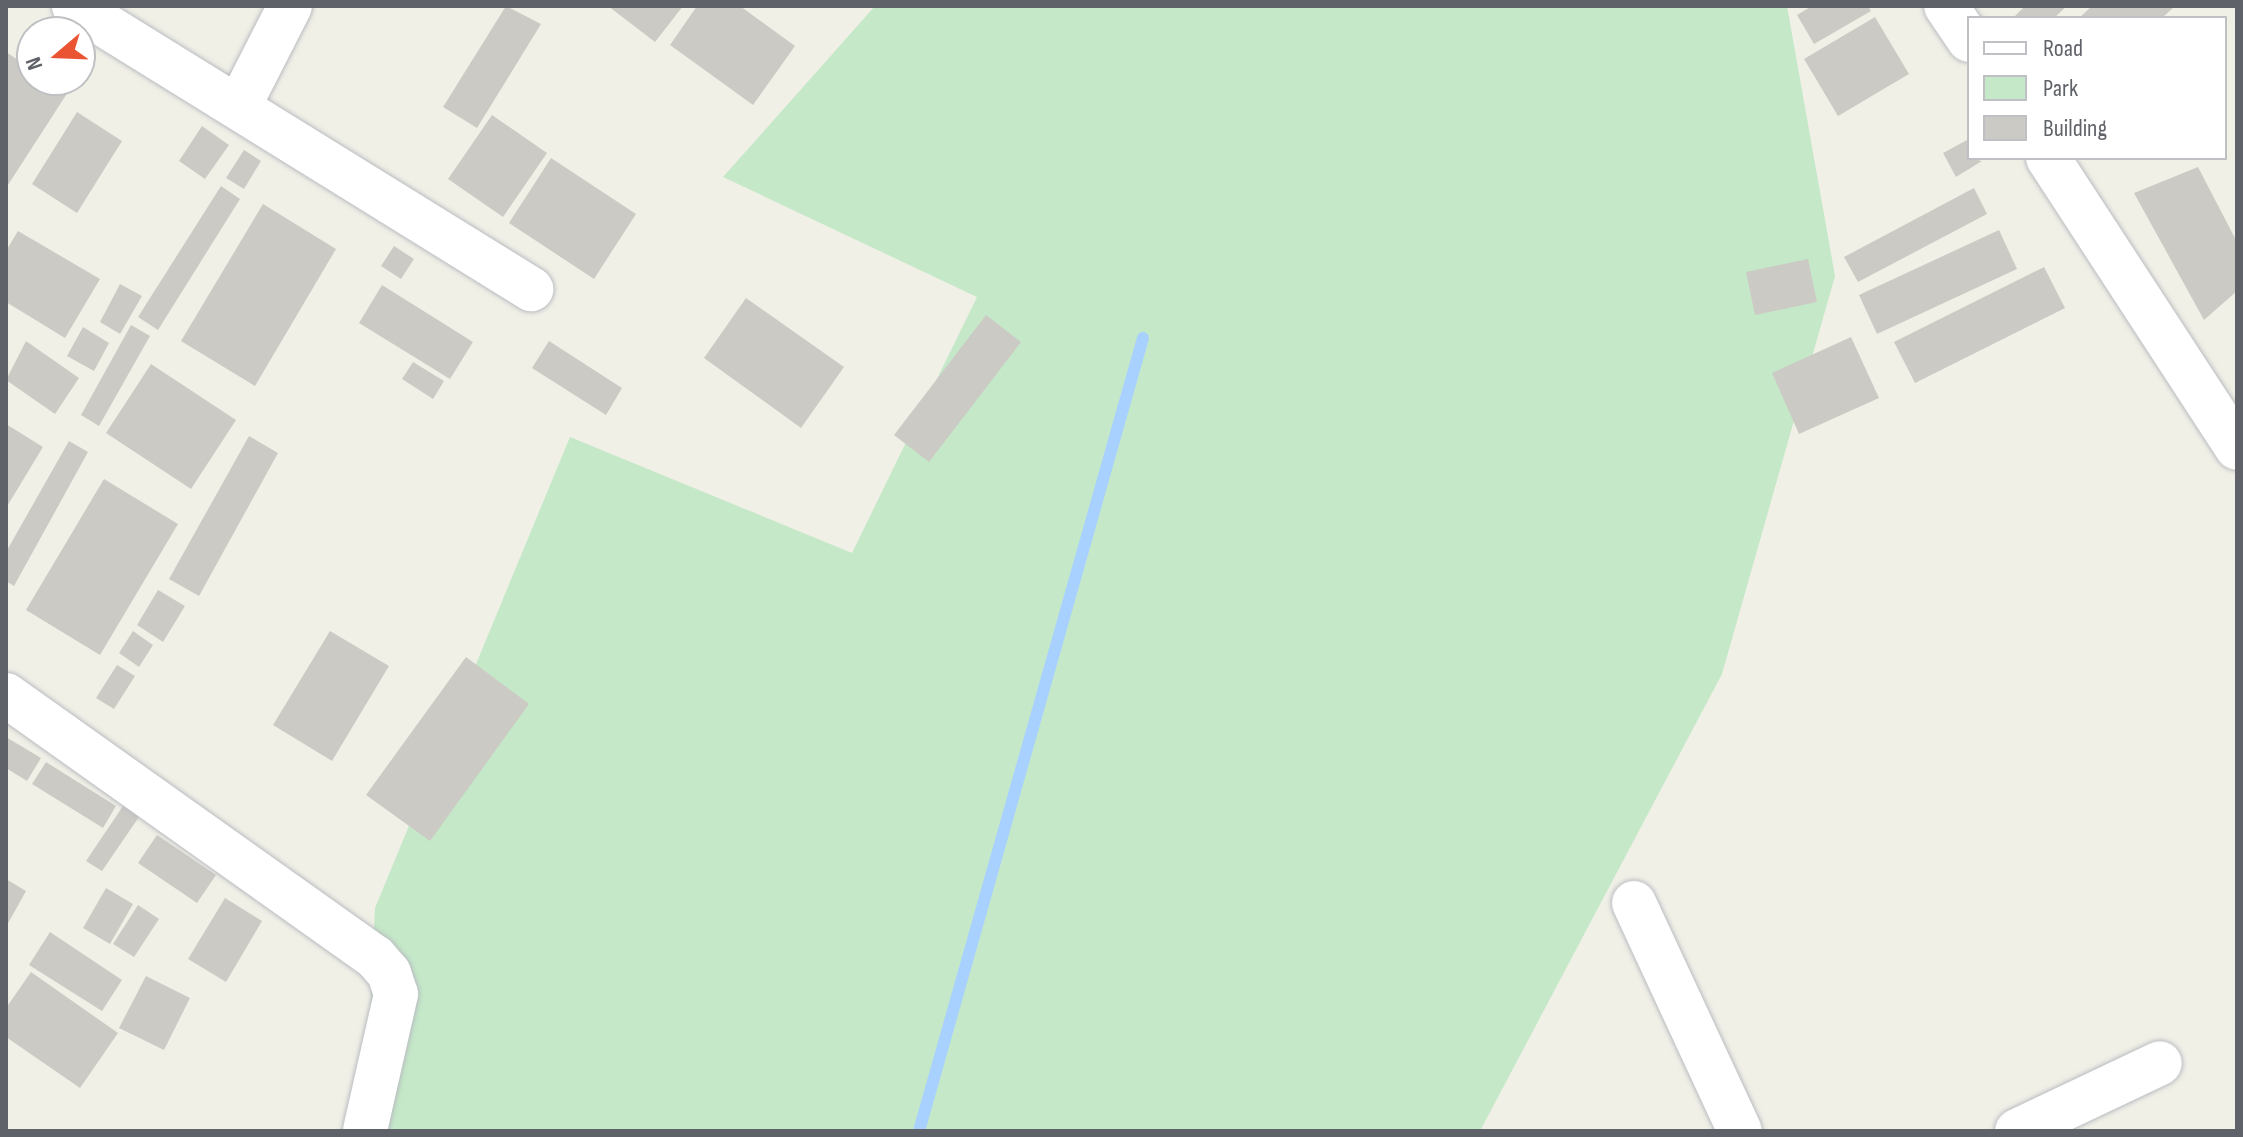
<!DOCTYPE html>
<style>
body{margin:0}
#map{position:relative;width:2243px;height:1137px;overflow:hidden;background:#f1f0e7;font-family:"Sofia Sans Condensed",sans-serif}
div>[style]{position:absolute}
.green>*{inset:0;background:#c4e8c8}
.stream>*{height:12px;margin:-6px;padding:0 6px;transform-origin:6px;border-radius:6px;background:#a9d1ff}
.building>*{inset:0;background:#cccac4}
.roads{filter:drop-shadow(0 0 2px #b9bcc1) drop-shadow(0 0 2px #b9bcc1)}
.minor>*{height:44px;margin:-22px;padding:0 22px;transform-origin:22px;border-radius:22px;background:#fff}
span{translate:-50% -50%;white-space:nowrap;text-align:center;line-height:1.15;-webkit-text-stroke:8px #fff;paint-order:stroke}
.frame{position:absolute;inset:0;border:8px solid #5f6268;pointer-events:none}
.legend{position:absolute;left:1967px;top:16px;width:260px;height:144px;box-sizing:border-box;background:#fff;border:2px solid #bfc0c3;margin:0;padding:10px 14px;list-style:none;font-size:24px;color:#5f6268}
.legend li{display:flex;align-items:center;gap:16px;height:40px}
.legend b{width:40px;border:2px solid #bfc0c3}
.north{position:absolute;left:16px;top:16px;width:80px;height:80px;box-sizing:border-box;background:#fff;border:2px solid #bfc0c3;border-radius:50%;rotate:251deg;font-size:22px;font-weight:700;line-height:32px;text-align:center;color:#5f6268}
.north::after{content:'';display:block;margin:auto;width:28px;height:36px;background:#eb5433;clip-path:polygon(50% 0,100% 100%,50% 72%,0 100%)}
</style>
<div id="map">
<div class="green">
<i style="clip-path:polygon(875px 6px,1787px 6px,1835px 276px,1722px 674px,1480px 1131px,364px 1131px,375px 908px,570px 437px,852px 553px,977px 297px,723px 177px)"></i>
</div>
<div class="stream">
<i style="left:919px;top:1131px;width:824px;rotate:-74.23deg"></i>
</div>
<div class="building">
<i style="clip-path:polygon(506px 6px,541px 24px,477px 128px,443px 107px)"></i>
<i style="clip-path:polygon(608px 6px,683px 6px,655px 42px)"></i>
<i style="clip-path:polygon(697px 6px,740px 6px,795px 46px,753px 105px,670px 45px)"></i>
<i style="clip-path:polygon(1812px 6px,1868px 6px,1871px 11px,1814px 44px,1797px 15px)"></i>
<i style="clip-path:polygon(2025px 6px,2067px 6px,2054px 18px,2013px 18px)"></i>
<i style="clip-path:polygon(2092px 6px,2175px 6px,2162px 18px,2079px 18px)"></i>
<i style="clip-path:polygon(1875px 17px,1909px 74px,1838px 116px,1804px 59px)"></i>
<i style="clip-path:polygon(6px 52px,32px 69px,32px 80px,49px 80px,68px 92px,6px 188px)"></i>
<i style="clip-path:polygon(77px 112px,122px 141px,77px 213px,32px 184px)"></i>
<i style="clip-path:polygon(492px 115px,547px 153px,503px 217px,448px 179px)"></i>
<i style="clip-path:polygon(202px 126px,229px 145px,205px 179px,179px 161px)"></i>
<i style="clip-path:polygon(1969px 139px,1969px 158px,1982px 161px,1956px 177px,1943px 153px)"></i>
<i style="clip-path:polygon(244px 150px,261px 161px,244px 189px,226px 178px)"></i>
<i style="clip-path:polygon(551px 158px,636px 214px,594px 279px,509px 223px)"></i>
<i style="clip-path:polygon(2198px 167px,2237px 242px,2237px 291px,2204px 320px,2134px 193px)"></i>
<i style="clip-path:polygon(221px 186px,240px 199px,158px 330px,138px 317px)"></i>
<i style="clip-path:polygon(1974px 188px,1987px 214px,1858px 282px,1844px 257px)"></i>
<i style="clip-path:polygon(263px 204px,336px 249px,255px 386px,181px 341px)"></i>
<i style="clip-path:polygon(1999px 230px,2017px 269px,1877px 334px,1859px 295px)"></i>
<i style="clip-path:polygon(18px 231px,100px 279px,65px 338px,6px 302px,6px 251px)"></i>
<i style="clip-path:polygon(394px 246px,414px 259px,401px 279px,381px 266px)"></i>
<i style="clip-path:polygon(1808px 259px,1817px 302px,1755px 315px,1746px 272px)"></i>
<i style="clip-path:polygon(2044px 267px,2065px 308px,1915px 383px,1894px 342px)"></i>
<i style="clip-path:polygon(120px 284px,142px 296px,120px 334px,100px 322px)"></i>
<i style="clip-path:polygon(382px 285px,473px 342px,450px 379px,359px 323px)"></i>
<i style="clip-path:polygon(746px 298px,844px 367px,801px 428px,704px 358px)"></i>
<i style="clip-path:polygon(986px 315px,1021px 342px,929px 462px,894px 435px)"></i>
<i style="clip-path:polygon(131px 325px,150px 336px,99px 426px,81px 415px)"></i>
<i style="clip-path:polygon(83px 327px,109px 343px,94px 371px,67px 356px)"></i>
<i style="clip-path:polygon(1851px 337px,1879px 398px,1799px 434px,1772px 373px)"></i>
<i style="clip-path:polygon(26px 341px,79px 378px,55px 414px,6px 380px)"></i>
<i style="clip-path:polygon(549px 341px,622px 388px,606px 415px,532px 368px)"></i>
<i style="clip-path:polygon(413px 362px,444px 381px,433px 399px,402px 379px)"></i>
<i style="clip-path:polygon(151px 364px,236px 420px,191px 489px,106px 433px)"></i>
<i style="clip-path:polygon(6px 424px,43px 447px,6px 508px)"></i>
<i style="clip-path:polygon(249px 436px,278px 453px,199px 596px,169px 579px)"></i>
<i style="clip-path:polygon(69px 441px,88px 452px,14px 586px,6px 581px,6px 552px)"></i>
<i style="clip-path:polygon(104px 479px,178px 524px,100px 655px,26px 610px)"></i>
<i style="clip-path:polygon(158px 590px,185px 606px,163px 642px,137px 625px)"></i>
<i style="clip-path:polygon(133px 631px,153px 645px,139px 667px,119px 653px)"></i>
<i style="clip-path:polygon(330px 631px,389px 666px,332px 761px,273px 725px)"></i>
<i style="clip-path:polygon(466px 657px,529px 704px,430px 841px,366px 795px)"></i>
<i style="clip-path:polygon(117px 665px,135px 676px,114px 709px,96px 698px)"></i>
<i style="clip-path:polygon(6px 737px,41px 758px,27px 781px,6px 768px)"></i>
<i style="clip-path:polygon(46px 762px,116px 806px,103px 828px,32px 784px)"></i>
<i style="clip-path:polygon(123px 806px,139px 817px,102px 871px,86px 861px)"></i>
<i style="clip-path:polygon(157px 835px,216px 875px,197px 903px,138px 863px)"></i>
<i style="clip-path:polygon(6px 879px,26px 891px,6px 927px)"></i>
<i style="clip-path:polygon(106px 888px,133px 904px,110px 944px,83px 928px)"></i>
<i style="clip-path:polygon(225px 898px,262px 921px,226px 982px,188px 959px)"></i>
<i style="clip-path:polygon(138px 905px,159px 919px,134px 957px,113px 944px)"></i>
<i style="clip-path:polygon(50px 932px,122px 980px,102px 1011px,29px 965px)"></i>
<i style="clip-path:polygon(31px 972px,118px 1033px,80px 1088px,6px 1037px,6px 1008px)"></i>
<i style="clip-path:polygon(146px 976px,190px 998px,164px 1050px,119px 1028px)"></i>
</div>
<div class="roads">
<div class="minor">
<i style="left:74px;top:6px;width:538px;rotate:31.77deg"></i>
<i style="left:1946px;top:6px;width:41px;rotate:55.9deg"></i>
<i style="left:239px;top:106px;width:112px;rotate:-63deg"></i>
<i style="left:2048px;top:158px;width:346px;rotate:56.9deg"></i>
<i style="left:6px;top:695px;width:453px;rotate:35.4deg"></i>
<i style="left:375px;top:957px;width:21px;rotate:49deg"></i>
<i style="left:389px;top:973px;width:22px;rotate:72deg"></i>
<i style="left:396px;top:994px;width:140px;rotate:102.8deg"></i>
<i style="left:1634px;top:903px;width:251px;rotate:65.1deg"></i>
<i style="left:2017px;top:1131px;width:158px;rotate:-25.4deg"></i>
</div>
</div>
<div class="frame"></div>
<ul class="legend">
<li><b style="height:10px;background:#fff"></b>Road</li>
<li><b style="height:22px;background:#c4e8c8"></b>Park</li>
<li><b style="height:22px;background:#cccac4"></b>Building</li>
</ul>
<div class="north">N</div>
</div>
